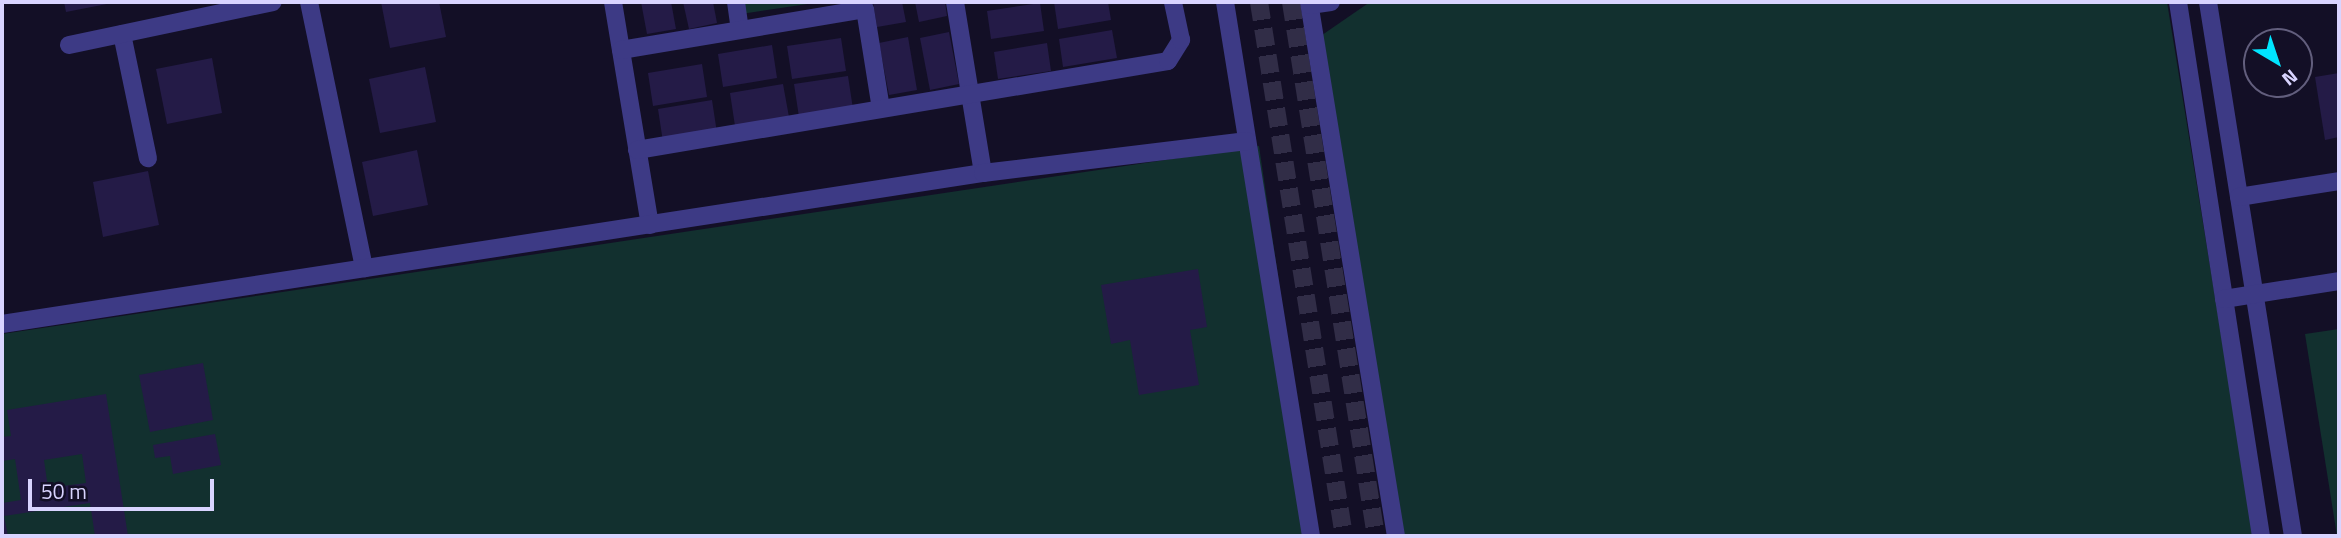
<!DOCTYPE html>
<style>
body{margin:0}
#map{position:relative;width:2341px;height:538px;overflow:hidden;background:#130f26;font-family:"Titillium Web",sans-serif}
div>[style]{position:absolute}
.green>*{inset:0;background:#12302f}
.building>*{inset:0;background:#241b47}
.minor-tunnel>*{height:18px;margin-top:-9px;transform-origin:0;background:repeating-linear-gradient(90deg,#312d47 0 18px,transparent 0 27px)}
.minor>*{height:18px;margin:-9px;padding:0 9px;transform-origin:9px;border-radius:9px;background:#3d3a85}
span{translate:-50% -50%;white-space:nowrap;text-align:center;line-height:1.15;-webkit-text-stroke:7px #130f26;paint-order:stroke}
.frame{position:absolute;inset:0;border:4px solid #d9d4ff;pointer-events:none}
.north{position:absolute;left:2243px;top:28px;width:70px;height:70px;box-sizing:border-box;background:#130f26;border:2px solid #625e7d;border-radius:50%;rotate:141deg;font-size:19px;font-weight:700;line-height:28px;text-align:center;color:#d9d4ff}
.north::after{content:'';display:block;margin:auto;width:24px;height:32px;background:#00e5ff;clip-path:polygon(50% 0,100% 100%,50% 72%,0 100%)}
.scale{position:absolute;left:28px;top:479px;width:186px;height:32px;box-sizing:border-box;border:4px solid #d9d4ff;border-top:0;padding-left:9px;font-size:21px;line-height:24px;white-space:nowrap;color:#d9d4ff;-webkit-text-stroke:5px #130f26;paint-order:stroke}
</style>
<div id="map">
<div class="green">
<i style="clip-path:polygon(740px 2px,821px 2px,741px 14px)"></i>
<i style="clip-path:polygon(1370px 2px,2167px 2px,2254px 536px,1396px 536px,1309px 44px)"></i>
<i style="clip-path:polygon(1259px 146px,1316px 536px,2px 536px,2px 334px)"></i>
<i style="clip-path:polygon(2339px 329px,2339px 536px,2337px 536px,2305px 334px)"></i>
</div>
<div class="building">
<i style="clip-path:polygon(64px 2px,112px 2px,112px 3px,66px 12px)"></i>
<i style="clip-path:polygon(381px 2px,439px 2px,446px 37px,390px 48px)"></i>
<i style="clip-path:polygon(641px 2px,671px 2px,676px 29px,647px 34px)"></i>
<i style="clip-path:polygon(683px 2px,713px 2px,717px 23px,689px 29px)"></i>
<i style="clip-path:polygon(873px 2px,902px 2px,906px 22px,877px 27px)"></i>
<i style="clip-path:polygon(915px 2px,945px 2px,947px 16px,919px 22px)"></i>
<i style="clip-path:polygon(1054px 2px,1108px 2px,1111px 20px,1058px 29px)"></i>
<i style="clip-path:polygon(1040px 3px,1044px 31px,991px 39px,987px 11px)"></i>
<i style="clip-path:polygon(1112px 30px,1117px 58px,1063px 67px,1059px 39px)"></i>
<i style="clip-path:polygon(949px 32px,959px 84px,930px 90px,920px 38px)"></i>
<i style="clip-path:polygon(908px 37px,917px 90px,889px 95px,879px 43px)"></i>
<i style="clip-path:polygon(841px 38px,846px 71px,792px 79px,787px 46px)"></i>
<i style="clip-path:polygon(1047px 43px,1051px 71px,998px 79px,994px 52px)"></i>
<i style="clip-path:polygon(772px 45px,777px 78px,723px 87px,718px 54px)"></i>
<i style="clip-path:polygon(212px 58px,222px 113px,167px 124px,156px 69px)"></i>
<i style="clip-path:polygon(702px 64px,707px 97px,653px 106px,648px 73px)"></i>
<i style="clip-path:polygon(425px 67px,436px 122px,380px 133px,369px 79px)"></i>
<i style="clip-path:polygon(2339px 73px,2339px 137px,2325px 140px,2315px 77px)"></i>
<i style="clip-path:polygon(848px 76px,853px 109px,799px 117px,794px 84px)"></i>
<i style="clip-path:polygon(783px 84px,789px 117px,735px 126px,730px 93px)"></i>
<i style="clip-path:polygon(712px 100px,717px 133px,663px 142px,658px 109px)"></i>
<i style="clip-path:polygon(417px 150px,428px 205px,373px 216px,362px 162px)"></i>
<i style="clip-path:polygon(148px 171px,159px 225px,103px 237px,93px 182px)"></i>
<i style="clip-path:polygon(1198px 269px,1207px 327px,1190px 330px,1199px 385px,1139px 395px,1130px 340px,1111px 344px,1101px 285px)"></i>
<i style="clip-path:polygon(203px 363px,213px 420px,150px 432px,139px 375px)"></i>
<i style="clip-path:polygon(evenodd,106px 394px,128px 536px,95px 536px,90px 503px,4px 516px,8px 536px,2px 536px,2px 503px,21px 500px,15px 459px,2px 461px,2px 437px,11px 436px,7px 410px,106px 394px,82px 454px,86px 483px,48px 488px,44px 460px,82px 454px)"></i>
<i style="clip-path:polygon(215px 434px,221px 465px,173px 474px,170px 456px,155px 458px,153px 445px)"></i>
</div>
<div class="minor-tunnel">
<i style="left:1259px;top:2px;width:541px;rotate:80.96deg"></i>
<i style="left:1291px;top:2px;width:541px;rotate:80.96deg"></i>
</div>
<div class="minor">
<i style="left:309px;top:2px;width:272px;rotate:78.3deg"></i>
<i style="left:613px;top:2px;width:226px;rotate:80.6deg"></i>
<i style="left:736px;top:2px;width:27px;rotate:82deg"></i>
<i style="left:955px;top:2px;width:173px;rotate:80.7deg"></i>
<i style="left:1225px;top:2px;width:541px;rotate:80.85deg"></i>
<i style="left:1309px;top:2px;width:541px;rotate:80.75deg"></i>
<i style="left:2178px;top:2px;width:540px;rotate:81.17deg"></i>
<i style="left:2208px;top:2px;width:541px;rotate:80.96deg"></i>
<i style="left:1310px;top:5px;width:21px;rotate:-8deg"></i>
<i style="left:122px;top:34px;width:127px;rotate:78.2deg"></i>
<i style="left:69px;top:45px;width:208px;rotate:-11.9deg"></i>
<i style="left:621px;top:50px;width:247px;rotate:-9.5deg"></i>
<i style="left:865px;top:9px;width:101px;rotate:80.9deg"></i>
<i style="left:637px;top:150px;width:538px;rotate:-9.51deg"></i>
<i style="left:1168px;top:61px;width:25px;rotate:-58deg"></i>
<i style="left:1181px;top:40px;width:39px;rotate:-102deg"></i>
<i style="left:2239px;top:197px;width:101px;rotate:-9.1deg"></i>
<i style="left:2224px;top:299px;width:116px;rotate:-8.9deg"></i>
<i style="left:2px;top:324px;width:993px;rotate:-8.75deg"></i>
<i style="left:983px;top:173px;width:266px;rotate:-6.9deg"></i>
</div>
<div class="frame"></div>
<div class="north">N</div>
<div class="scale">50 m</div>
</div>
